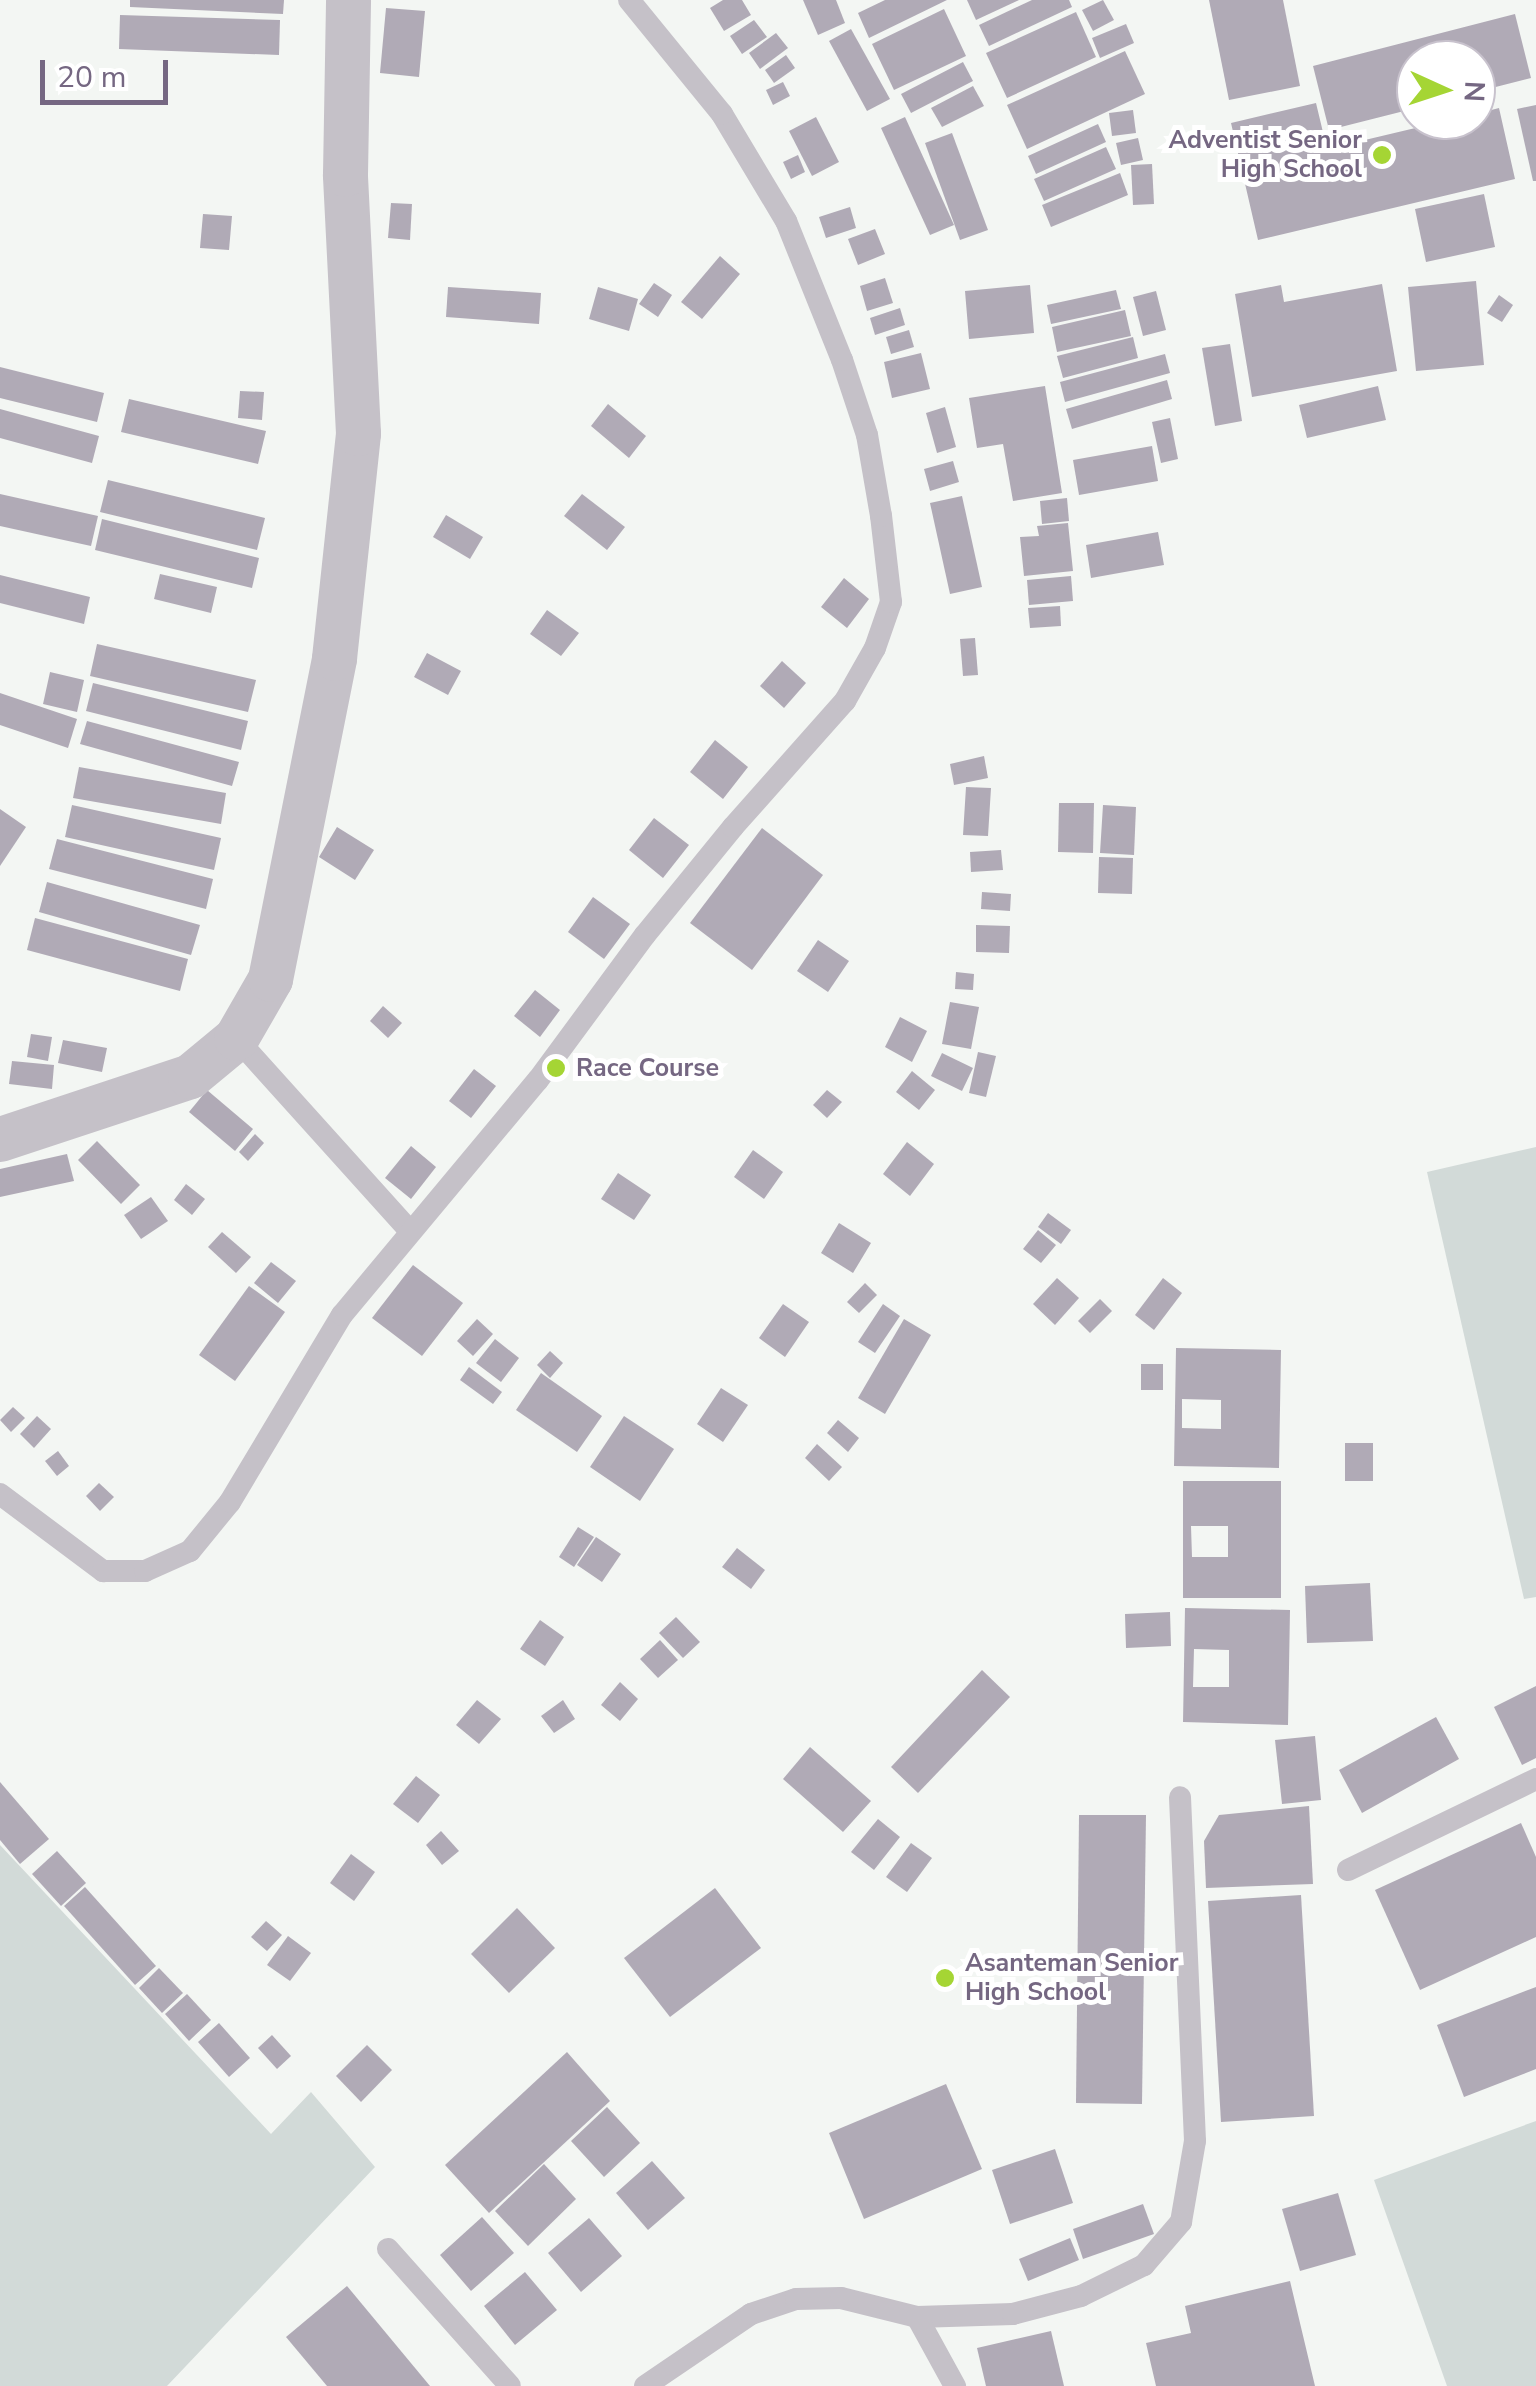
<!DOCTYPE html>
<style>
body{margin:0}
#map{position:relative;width:1536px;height:2386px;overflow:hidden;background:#f3f6f3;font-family:"Nunito Sans",sans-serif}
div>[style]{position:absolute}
.green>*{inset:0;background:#d2dad8}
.building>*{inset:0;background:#b0aab6}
.service>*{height:22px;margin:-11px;padding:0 11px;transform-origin:11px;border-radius:11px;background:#c5c1c8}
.minor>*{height:45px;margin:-22.5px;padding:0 22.5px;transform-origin:22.5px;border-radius:22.5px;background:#c5c1c8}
.dots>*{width:28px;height:28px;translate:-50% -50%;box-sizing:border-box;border:5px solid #fff;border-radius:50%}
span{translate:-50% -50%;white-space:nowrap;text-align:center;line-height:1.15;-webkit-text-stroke:10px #fff;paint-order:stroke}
.poi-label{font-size:25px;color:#756782;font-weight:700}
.right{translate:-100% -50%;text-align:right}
.left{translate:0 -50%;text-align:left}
.north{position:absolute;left:1396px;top:40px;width:100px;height:100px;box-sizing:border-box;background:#fff;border:2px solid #c8c2cd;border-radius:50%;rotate:93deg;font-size:28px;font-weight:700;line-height:40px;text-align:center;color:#756782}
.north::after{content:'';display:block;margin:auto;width:35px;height:45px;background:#a5d534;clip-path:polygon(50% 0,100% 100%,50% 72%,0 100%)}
.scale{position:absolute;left:40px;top:60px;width:128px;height:45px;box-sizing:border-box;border:5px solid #756782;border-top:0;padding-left:12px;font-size:30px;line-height:35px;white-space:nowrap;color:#756782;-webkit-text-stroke:8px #fff;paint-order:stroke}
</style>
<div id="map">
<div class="green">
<i style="clip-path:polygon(1536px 1147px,1536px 1597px,1524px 1599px,1427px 1172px)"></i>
<i style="clip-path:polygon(0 1845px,271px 2134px,311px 2092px,375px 2167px,167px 2386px,0 2386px)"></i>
<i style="clip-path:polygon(1536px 2121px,1536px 2386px,1447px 2386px,1374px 2180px)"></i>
</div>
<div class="building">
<i style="clip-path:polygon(130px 0,284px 0,283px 14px,130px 7px)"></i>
<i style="clip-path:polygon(723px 0,742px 0,751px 15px,724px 31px,710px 8px)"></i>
<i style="clip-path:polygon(803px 0,836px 0,845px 23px,818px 35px)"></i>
<i style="clip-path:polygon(885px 0,947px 0,869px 38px,858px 13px)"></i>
<i style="clip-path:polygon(967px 0,1019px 0,976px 20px)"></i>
<i style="clip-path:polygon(1032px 0,1069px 0,1072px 7px,989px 46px,979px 25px)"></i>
<i style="clip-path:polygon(1103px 0,1114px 20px,1093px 31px,1082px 10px)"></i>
<i style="clip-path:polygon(1209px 0,1283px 0,1300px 86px,1229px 100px)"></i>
<i style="clip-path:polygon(386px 8px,425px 11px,419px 77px,380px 73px)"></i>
<i style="clip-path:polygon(944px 9px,966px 56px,894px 90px,872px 44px)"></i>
<i style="clip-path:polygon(1076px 12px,1096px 57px,1007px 98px,986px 53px)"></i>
<i style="clip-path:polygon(1515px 14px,1531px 78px,1476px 92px,1476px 60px,1416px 60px,1416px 108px,1329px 130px,1313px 66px)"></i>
<i style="clip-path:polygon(120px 15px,280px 20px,279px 55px,119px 49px)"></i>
<i style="clip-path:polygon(754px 20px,767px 37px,742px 54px,730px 36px)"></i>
<i style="clip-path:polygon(1126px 24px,1134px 43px,1100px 58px,1092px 38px)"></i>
<i style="clip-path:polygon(851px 29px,890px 99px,867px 111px,829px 41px)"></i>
<i style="clip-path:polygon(776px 33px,788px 48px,760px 69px,749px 53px)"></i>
<i style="clip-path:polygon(1125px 51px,1145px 94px,1027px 149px,1007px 105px)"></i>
<i style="clip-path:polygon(786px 55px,795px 68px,774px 83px,765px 70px)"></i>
<i style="clip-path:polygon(963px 62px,973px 81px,911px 113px,901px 94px)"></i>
<i style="clip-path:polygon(783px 82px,790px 96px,773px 105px,766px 90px)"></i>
<i style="clip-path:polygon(973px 86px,984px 106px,942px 127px,931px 108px)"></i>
<i style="clip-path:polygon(1316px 103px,1327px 149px,1449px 120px,1476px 120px,1476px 114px,1499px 108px,1515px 179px,1258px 240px,1231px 123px)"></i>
<i style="clip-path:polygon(1536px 105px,1536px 181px,1533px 181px,1517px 109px)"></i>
<i style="clip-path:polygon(1133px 110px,1136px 133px,1112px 136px,1109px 113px)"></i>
<i style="clip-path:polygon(816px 117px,839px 162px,812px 176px,789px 131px)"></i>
<i style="clip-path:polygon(905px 117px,954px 225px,930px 235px,881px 128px)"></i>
<i style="clip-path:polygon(1098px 124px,1106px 142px,1036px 174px,1028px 156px)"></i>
<i style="clip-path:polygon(952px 133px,988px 230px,960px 240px,925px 143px)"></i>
<i style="clip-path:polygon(1138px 138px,1143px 160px,1121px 165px,1116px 143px)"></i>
<i style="clip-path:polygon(1106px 147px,1116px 169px,1044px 201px,1034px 179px)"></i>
<i style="clip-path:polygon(798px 155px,805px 172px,791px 179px,783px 162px)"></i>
<i style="clip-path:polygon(1152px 164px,1154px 204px,1133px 205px,1131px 165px)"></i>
<i style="clip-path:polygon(1120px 173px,1128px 195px,1051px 227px,1042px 205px)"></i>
<i style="clip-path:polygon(1484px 194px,1495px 247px,1426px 262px,1415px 209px)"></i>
<i style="clip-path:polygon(391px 203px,412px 204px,410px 240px,388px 238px)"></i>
<i style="clip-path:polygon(850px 207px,856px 228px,826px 238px,819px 217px)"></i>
<i style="clip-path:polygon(203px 214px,232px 216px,229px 250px,200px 248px)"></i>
<i style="clip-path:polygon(875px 229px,885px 254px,858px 265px,848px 239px)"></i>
<i style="clip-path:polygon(720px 256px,740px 274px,702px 319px,681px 302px)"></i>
<i style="clip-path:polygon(885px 278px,893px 303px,867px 311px,860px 286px)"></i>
<i style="clip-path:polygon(1476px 281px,1484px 365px,1416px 371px,1408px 287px)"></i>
<i style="clip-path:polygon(654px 283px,672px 295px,658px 317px,639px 304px)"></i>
<i style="clip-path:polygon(1382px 284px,1397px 371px,1252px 397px,1235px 294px,1281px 285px,1284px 302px)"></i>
<i style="clip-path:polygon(1030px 285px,1034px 333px,969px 339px,965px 291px)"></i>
<i style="clip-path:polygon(448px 287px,541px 293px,539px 324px,446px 317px)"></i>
<i style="clip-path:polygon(598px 287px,638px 299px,629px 331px,589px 319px)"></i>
<i style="clip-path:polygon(1116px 290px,1121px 309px,1051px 324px,1047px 305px)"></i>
<i style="clip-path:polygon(1156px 291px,1166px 330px,1143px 336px,1133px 297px)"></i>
<i style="clip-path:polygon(1499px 295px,1513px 305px,1502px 322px,1487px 313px)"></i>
<i style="clip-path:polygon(900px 308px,905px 325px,875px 335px,870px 318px)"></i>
<i style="clip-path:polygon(1125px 310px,1131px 336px,1057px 352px,1052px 327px)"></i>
<i style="clip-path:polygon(909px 330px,914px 347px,891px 354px,886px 337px)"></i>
<i style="clip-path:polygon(1133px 337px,1138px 358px,1063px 378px,1057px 356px)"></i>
<i style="clip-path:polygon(1230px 344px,1242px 421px,1215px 426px,1202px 348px)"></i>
<i style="clip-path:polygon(921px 353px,930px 389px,892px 398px,884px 362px)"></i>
<i style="clip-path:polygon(1165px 354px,1170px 373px,1065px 402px,1060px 382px)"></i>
<i style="clip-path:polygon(0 367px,104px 393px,97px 422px,0 398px)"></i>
<i style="clip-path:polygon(1167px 380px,1172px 399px,1072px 429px,1066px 409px)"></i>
<i style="clip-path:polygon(1045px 386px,1062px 493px,1013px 501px,1003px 444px,977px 448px,969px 398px)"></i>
<i style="clip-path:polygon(1378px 386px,1386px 420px,1307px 438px,1299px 405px)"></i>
<i style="clip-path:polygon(240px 391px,264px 392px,262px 420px,238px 418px)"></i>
<i style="clip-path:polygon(129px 399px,266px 431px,258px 464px,121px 432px)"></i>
<i style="clip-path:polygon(608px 404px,646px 436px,629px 458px,591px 426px)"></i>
<i style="clip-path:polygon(945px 407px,956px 447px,937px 453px,926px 413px)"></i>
<i style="clip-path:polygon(0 409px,99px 436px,92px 463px,0 438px)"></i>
<i style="clip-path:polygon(1170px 418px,1178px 459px,1161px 463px,1152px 422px)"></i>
<i style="clip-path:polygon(1152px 446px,1158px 481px,1079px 495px,1073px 460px)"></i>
<i style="clip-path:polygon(953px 461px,959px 482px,930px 491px,924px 469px)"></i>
<i style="clip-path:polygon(108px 480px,265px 518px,257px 550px,100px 512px)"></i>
<i style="clip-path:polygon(0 494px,98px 516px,91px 546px,0 526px)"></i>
<i style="clip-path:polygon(582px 494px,625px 527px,607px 550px,564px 516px)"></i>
<i style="clip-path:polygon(962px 496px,982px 587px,950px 594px,930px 503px)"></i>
<i style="clip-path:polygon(1067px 498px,1069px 521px,1042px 524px,1040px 501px)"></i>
<i style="clip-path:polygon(446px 515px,483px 537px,470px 559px,433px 537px)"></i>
<i style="clip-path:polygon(102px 519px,259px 558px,252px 588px,95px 550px)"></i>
<i style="clip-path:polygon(1068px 523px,1073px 571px,1024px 576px,1020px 537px,1039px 536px,1037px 526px)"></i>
<i style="clip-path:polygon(1158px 532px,1164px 565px,1091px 578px,1086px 545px)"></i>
<i style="clip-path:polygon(160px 574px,217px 587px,211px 613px,154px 599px)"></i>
<i style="clip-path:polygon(0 575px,90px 597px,84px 624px,0 603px)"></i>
<i style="clip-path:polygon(1071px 576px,1073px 601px,1029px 605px,1027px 580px)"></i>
<i style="clip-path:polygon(844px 578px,869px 599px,847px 628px,821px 607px)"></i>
<i style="clip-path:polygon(1060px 606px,1061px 626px,1030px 628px,1028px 608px)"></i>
<i style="clip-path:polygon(547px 610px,579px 633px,561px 656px,530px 634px)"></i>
<i style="clip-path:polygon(975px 638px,978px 675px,963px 676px,960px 639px)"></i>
<i style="clip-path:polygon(97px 644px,256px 680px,248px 712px,90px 676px)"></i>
<i style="clip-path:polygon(427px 653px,461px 671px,448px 695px,414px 677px)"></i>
<i style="clip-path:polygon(782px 661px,806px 683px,784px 708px,760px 686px)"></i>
<i style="clip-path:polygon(50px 672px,84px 680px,77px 712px,43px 704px)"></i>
<i style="clip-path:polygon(93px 683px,248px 721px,241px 750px,86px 711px)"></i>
<i style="clip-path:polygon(0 693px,77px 719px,68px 748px,0 725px)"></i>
<i style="clip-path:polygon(87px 721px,239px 762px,232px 786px,80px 744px)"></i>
<i style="clip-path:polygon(715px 740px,748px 767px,723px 799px,690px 772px)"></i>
<i style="clip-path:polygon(984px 756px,988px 778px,954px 785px,950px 764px)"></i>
<i style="clip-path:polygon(79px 767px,226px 793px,221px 824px,73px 798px)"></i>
<i style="clip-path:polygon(966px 787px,991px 788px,988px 836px,963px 835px)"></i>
<i style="clip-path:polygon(1059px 803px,1094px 803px,1093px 853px,1058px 852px)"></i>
<i style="clip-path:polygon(72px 805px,221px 838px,214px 870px,65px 837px)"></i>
<i style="clip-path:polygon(1103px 805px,1136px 807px,1134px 855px,1100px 853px)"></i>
<i style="clip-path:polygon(0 809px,26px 827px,0 866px)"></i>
<i style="clip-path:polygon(654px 818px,689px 845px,663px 878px,629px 850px)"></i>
<i style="clip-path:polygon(337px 827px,374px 850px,355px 880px,319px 857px)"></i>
<i style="clip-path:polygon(762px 828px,823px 875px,752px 970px,690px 923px)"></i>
<i style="clip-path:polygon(57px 839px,213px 879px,206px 909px,49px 869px)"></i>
<i style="clip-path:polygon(1001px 850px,1003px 870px,971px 872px,970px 852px)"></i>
<i style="clip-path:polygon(1099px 857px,1133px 858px,1132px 894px,1098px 893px)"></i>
<i style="clip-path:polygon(47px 882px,200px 925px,191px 955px,39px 912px)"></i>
<i style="clip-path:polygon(982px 892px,1011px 894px,1010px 911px,981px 909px)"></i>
<i style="clip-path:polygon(593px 897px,630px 924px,604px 959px,568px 932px)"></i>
<i style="clip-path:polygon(35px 918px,188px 959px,180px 991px,27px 950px)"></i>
<i style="clip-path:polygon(976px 925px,1010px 926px,1009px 953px,976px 952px)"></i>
<i style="clip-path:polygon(818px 940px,849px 961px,828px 992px,797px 971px)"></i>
<i style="clip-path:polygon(956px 972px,974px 974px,973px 990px,955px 989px)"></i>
<i style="clip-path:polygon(535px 990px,560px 1010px,540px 1037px,514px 1016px)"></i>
<i style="clip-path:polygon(950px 1002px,979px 1007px,971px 1049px,942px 1044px)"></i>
<i style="clip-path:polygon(383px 1006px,402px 1023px,388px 1038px,370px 1021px)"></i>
<i style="clip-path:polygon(900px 1017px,927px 1031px,912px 1062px,885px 1047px)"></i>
<i style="clip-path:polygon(31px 1034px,52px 1037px,48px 1061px,27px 1057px)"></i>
<i style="clip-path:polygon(63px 1040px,107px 1048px,102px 1072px,58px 1063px)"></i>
<i style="clip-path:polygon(978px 1052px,996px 1056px,986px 1097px,969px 1093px)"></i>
<i style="clip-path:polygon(942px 1053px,973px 1068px,962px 1091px,931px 1076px)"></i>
<i style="clip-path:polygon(12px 1061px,54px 1065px,52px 1089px,9px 1084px)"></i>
<i style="clip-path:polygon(474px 1069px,496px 1086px,471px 1118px,449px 1101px)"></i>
<i style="clip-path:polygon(912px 1071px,935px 1090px,919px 1110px,896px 1092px)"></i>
<i style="clip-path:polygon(207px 1090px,253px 1129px,235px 1151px,189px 1112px)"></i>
<i style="clip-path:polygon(827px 1090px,842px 1102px,827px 1118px,813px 1105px)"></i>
<i style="clip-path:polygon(255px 1134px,264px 1143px,248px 1161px,239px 1152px)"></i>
<i style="clip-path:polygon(97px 1141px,140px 1185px,121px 1204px,78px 1160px)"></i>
<i style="clip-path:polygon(907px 1142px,934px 1164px,910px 1196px,883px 1174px)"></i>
<i style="clip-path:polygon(411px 1146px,436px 1167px,411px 1199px,385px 1178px)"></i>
<i style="clip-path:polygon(753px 1150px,783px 1172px,764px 1199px,734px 1177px)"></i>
<i style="clip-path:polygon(67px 1154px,74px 1181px,0 1197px,0 1169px)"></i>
<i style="clip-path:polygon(618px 1173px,651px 1195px,634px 1220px,601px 1199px)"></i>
<i style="clip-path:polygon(186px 1184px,205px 1199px,192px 1215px,174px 1200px)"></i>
<i style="clip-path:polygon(151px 1197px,168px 1221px,141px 1239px,124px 1215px)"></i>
<i style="clip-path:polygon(1048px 1213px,1071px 1230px,1061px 1244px,1038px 1227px)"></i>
<i style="clip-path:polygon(839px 1223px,871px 1243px,853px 1273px,821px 1253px)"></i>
<i style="clip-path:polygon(1038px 1230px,1056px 1245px,1041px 1263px,1023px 1249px)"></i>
<i style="clip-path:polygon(222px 1232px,251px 1257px,236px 1273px,208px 1247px)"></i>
<i style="clip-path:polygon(271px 1262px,296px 1281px,278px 1303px,254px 1283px)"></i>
<i style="clip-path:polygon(413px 1265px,463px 1303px,422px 1356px,372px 1318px)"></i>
<i style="clip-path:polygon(1057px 1278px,1079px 1298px,1055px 1325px,1033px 1304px)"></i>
<i style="clip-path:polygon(1163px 1278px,1182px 1293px,1154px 1330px,1135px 1315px)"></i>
<i style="clip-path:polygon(865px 1283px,877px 1295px,859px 1313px,847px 1302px)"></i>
<i style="clip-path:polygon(249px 1286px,285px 1312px,235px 1381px,199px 1355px)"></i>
<i style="clip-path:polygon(1100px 1299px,1112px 1311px,1090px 1333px,1078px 1321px)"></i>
<i style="clip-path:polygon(783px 1304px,809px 1322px,785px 1357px,759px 1338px)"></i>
<i style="clip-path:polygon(883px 1304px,900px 1316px,875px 1353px,858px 1342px)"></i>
<i style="clip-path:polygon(477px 1319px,493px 1334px,473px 1356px,457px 1341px)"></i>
<i style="clip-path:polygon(904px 1319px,931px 1335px,885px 1414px,858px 1398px)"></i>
<i style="clip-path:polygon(495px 1339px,519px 1358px,501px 1382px,476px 1363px)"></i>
<i style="clip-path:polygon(evenodd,1176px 1348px,1281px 1350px,1279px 1468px,1174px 1466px,1176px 1348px,1182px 1399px,1221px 1400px,1221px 1429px,1182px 1428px,1182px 1399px)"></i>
<i style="clip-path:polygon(550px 1351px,563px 1363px,550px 1378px,537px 1365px)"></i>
<i style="clip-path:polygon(1141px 1364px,1163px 1364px,1163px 1390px,1141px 1390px)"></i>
<i style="clip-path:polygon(469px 1367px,502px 1392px,493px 1404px,460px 1380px)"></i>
<i style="clip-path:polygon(541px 1373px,602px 1416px,577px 1452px,516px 1410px)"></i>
<i style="clip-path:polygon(721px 1388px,748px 1405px,723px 1442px,697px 1424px)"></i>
<i style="clip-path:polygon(13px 1407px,25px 1418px,11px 1432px,0 1420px)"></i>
<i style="clip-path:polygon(37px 1416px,51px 1429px,34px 1448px,20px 1434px)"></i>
<i style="clip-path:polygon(624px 1416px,674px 1449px,640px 1501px,590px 1467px)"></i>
<i style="clip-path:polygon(838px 1420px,859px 1438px,848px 1452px,827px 1433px)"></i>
<i style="clip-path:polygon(1345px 1443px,1373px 1443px,1373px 1481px,1345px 1481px)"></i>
<i style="clip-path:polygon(817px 1444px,842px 1467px,829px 1481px,805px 1458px)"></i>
<i style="clip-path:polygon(58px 1451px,69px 1466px,57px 1476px,45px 1461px)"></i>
<i style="clip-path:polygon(evenodd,1183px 1481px,1281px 1481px,1281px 1598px,1183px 1598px,1183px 1481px,1191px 1526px,1228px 1526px,1228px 1557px,1192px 1557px,1191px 1526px)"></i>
<i style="clip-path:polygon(99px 1483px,114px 1497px,100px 1511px,86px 1496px)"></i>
<i style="clip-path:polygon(578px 1527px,594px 1537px,574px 1567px,559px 1557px)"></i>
<i style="clip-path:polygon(596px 1537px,621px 1554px,602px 1582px,577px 1565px)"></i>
<i style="clip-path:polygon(737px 1548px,765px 1570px,751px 1589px,722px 1567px)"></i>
<i style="clip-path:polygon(1370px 1583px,1373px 1641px,1307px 1643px,1305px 1586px)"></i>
<i style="clip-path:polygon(evenodd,1185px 1608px,1290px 1610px,1288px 1725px,1183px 1722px,1185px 1608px,1194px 1649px,1229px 1650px,1229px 1687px,1193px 1687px,1194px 1649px)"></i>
<i style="clip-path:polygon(1170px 1612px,1171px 1646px,1126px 1648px,1125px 1614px)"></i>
<i style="clip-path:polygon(676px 1617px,700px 1642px,683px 1658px,659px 1633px)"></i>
<i style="clip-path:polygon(540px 1620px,564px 1637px,545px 1666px,520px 1649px)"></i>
<i style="clip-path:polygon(660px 1640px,678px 1660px,658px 1678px,640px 1659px)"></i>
<i style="clip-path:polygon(982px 1670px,1010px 1697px,918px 1793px,891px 1767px)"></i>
<i style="clip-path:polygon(620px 1682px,638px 1699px,620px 1721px,601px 1705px)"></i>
<i style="clip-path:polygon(1536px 1686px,1536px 1758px,1522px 1765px,1494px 1707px)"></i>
<i style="clip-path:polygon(477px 1700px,501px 1719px,479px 1744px,456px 1725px)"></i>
<i style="clip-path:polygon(563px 1700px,575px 1719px,554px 1733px,541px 1716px)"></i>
<i style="clip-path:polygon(1436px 1717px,1459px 1759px,1362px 1813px,1339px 1770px)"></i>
<i style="clip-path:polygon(1315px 1736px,1321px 1800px,1282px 1804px,1275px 1740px)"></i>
<i style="clip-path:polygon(810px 1747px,871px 1801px,843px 1832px,783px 1779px)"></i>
<i style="clip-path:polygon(416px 1776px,440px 1795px,418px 1823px,393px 1804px)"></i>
<i style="clip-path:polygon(0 1782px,49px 1839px,20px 1864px,0 1840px)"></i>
<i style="clip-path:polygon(1309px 1806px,1313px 1884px,1206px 1888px,1204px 1841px,1219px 1815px)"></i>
<i style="clip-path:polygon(1079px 1815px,1146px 1815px,1142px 2104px,1076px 2103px)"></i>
<i style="clip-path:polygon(878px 1819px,900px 1837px,874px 1870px,851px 1852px)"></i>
<i style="clip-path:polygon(1521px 1823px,1536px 1857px,1536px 1937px,1420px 1990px,1375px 1890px)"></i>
<i style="clip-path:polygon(441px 1831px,459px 1851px,442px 1865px,426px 1845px)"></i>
<i style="clip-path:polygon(911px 1843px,932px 1858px,907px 1892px,886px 1877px)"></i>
<i style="clip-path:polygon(57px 1851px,86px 1883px,61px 1906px,32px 1874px)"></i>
<i style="clip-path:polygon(351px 1854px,375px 1872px,354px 1901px,330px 1883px)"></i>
<i style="clip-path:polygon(85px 1887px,156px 1966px,135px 1985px,64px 1906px)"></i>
<i style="clip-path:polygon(715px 1888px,761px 1948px,670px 2017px,624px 1958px)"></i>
<i style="clip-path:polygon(1301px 1895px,1314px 2116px,1221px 2122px,1208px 1901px)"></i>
<i style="clip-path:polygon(517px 1908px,555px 1948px,509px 1993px,471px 1954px)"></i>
<i style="clip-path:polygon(266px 1921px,282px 1935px,267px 1951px,251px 1937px)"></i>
<i style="clip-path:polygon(288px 1936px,311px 1953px,290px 1981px,267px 1965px)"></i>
<i style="clip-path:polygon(159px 1968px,183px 1993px,162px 2013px,139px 1988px)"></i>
<i style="clip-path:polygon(1536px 1987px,1536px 2069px,1464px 2097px,1437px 2025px)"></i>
<i style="clip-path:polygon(187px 1994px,211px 2020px,189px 2041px,165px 2014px)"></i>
<i style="clip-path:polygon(219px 2023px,250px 2058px,229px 2077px,198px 2042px)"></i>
<i style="clip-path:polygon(272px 2035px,291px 2056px,277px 2069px,258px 2048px)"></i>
<i style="clip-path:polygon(367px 2045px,392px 2070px,361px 2102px,336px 2076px)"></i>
<i style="clip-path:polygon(567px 2052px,610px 2101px,489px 2213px,445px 2165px)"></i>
<i style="clip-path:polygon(946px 2084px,982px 2169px,864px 2219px,829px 2133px)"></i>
<i style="clip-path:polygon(607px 2107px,640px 2143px,604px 2177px,571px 2141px)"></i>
<i style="clip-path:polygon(1055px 2149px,1073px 2203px,1010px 2224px,992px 2170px)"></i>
<i style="clip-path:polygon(652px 2161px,685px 2198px,648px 2230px,616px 2193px)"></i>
<i style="clip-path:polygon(544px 2164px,576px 2199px,528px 2246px,495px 2211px)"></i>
<i style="clip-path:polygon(1338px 2193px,1356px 2255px,1300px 2271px,1282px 2209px)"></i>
<i style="clip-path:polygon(1143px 2204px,1154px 2234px,1083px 2259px,1073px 2229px)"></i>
<i style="clip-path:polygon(482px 2217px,514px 2253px,471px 2291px,440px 2255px)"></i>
<i style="clip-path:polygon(589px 2218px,622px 2256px,581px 2292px,548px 2253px)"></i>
<i style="clip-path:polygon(1070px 2238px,1079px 2260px,1028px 2281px,1019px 2259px)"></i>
<i style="clip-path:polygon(525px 2272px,557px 2310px,515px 2345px,484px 2306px)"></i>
<i style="clip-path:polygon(1290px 2281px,1315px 2386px,1156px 2386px,1146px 2343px,1191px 2333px,1185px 2306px)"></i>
<i style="clip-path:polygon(347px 2286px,430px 2386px,327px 2386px,286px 2337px)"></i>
<i style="clip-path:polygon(1051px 2331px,1064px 2386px,986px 2386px,977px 2348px)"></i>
</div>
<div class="service">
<i style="left:236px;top:1038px;width:258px;rotate:48deg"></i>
<i style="left:0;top:1494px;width:129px;rotate:36.8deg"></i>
<i style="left:103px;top:1571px;width:42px"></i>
<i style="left:145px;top:1571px;width:49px;rotate:-24deg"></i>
<i style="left:190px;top:1551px;width:63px;rotate:-50.8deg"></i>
<i style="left:230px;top:1502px;width:218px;rotate:-59.1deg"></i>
<i style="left:342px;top:1315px;width:306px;rotate:-50.2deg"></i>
<i style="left:538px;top:1080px;width:180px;rotate:-53.6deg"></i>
<i style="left:645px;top:935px;width:139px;rotate:-50.8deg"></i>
<i style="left:733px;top:827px;width:169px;rotate:-48.4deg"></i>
<i style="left:845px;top:701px;width:61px;rotate:-60.5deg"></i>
<i style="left:875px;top:648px;width:49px;rotate:-70.8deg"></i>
<i style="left:891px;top:602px;width:87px;rotate:-96.6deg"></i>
<i style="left:881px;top:516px;width:82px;rotate:-99.8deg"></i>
<i style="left:867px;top:435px;width:79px;rotate:-108.4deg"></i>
<i style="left:842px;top:360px;width:150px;rotate:-111.9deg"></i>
<i style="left:786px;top:221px;width:125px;rotate:-120.9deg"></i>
<i style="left:722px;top:114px;width:147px;rotate:-129.2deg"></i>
<i style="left:1348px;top:1870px;width:209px;rotate:-25.8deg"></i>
<i style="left:388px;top:2249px;width:183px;rotate:48.3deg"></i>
<i style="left:917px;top:2317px;width:96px;rotate:-1.8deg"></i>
<i style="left:1013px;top:2314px;width:70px;rotate:-14.8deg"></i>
<i style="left:1081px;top:2296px;width:70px;rotate:-26.2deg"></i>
<i style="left:1144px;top:2265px;width:57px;rotate:-49.3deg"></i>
<i style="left:1181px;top:2222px;width:82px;rotate:-80.2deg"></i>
<i style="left:1195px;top:2141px;width:344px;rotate:-92.5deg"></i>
<i style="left:645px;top:2386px;width:128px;rotate:-34.2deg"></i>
<i style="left:751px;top:2314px;width:47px;rotate:-18.4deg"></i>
<i style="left:796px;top:2299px;width:45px;rotate:-1.3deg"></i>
<i style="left:841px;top:2298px;width:78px;rotate:14deg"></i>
<i style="left:917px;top:2317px;width:79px;rotate:61.2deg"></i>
</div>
<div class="minor">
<i style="left:0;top:1139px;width:200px;rotate:-18.3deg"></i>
<i style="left:190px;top:1076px;width:60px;rotate:-39.6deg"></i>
<i style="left:236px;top:1038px;width:68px;rotate:-60deg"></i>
<i style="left:270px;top:979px;width:327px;rotate:-78.7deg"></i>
<i style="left:334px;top:658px;width:226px;rotate:-83.9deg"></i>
<i style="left:358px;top:433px;width:259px;rotate:-92.9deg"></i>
<i style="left:345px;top:174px;width:174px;rotate:-89deg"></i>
</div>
<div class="dots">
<i style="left:1382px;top:155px;background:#a5d534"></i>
<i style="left:556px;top:1068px;background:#a5d534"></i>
<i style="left:945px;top:1978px;background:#a5d534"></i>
</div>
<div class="poi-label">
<span class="right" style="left:1362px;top:155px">Adventist Senior<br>High School</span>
<span class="left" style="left:576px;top:1068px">Race Course</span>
<span class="left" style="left:965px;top:1978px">Asanteman Senior<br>High School</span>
</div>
<div class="north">N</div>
<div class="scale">20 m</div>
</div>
